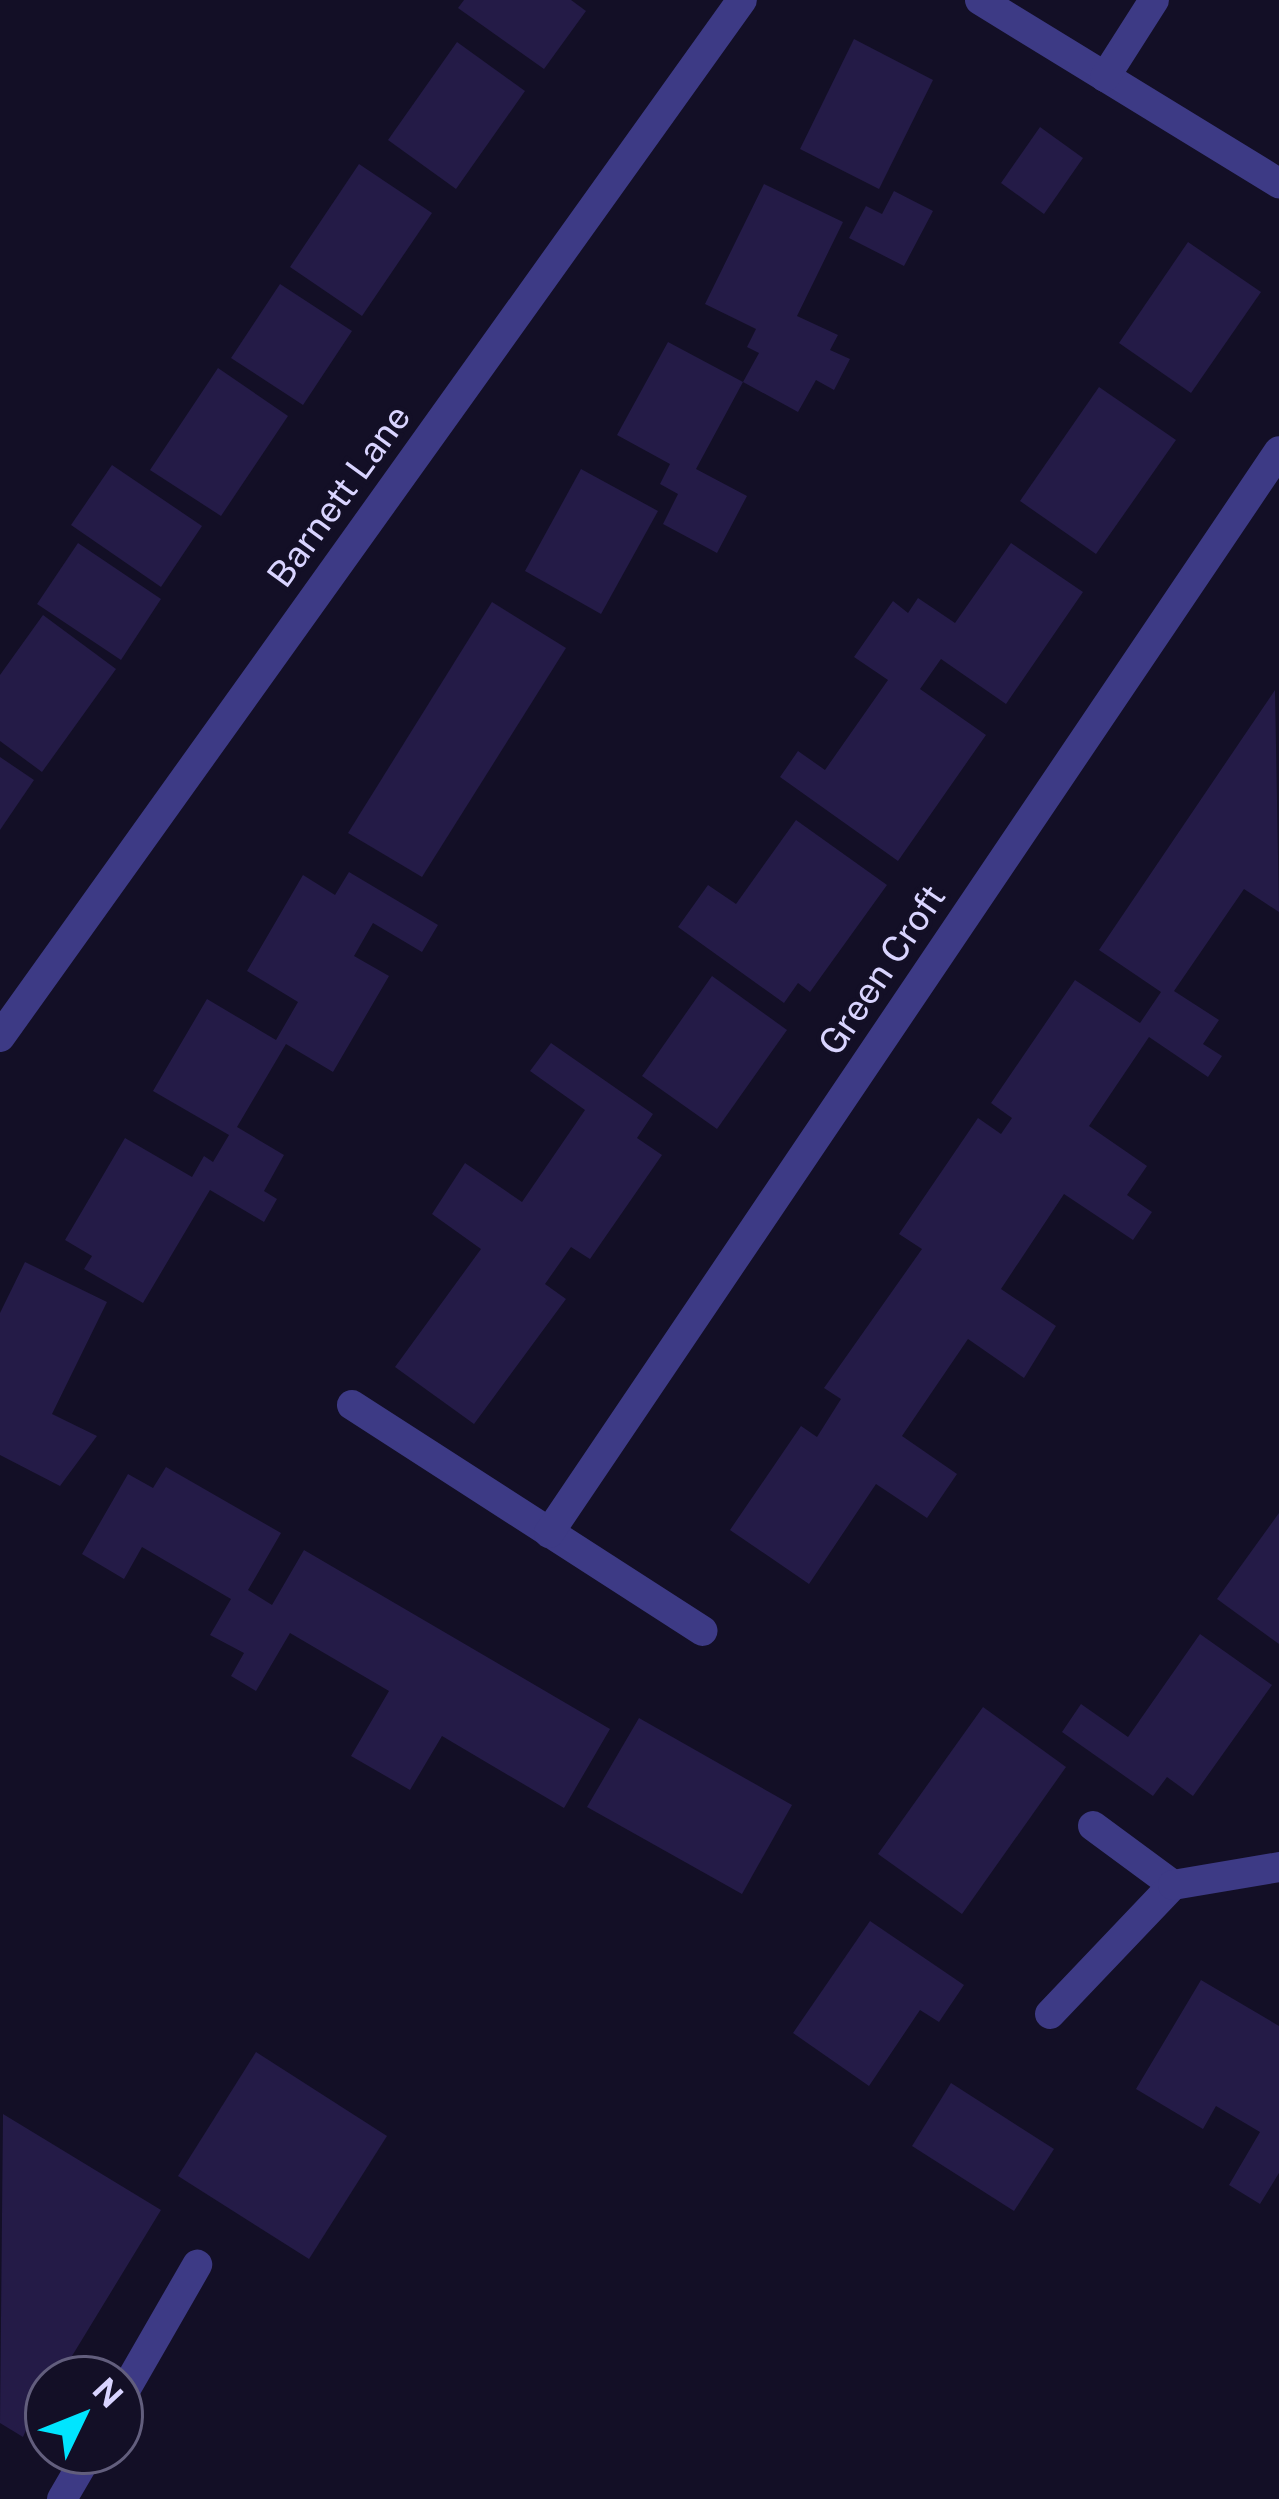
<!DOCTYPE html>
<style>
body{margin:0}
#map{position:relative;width:1279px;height:2499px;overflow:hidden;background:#130f26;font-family:"Public Sans",sans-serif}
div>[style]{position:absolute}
.building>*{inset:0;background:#241b47}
.minor>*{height:30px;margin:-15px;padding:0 15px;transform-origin:15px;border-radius:15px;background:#3d3a85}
span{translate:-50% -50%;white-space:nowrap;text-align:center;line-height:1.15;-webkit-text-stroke:9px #130f26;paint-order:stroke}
.street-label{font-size:36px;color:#d9d4ff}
.north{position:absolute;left:24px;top:2355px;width:120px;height:120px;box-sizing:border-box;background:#130f26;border:3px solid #625e7d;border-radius:50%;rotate:47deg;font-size:33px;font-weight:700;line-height:48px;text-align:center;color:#d9d4ff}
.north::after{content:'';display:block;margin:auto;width:42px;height:54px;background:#00e5ff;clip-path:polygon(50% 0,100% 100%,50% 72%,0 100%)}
</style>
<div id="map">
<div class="building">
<i style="clip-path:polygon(464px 0,571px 0,586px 11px,544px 69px,458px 8px)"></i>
<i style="clip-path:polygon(854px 39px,933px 80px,879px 189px,800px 149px)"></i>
<i style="clip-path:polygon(457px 42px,525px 91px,456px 189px,388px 140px)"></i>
<i style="clip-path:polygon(1040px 127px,1083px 158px,1044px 214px,1001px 183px)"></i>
<i style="clip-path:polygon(359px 164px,432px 213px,362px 316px,290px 267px)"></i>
<i style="clip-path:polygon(764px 184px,843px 222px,797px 316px,838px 335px,830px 350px,850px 359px,834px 390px,816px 380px,798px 412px,743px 382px,696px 469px,747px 496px,717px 553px,663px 524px,678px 494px,660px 484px,670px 464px,617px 435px,668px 342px,743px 382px,759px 353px,747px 347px,756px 329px,705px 304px)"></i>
<i style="clip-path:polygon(894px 191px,933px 211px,904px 266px,849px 238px,866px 206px,882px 214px)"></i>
<i style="clip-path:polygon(1188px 242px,1261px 292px,1191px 393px,1119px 343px)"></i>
<i style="clip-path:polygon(280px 284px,352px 331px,303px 405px,231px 358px)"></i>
<i style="clip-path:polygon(218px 368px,288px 416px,221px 516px,150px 470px)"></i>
<i style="clip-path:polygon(1099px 387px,1176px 440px,1096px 554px,1020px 501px)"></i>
<i style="clip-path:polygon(112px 465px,202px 526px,161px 587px,71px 525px)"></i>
<i style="clip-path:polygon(581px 469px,658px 511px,601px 614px,525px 571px)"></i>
<i style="clip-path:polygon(78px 543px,161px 599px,121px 660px,37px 604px)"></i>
<i style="clip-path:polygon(1011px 543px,1083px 592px,1006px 704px,941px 659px,920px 689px,986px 735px,898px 861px,780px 777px,798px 751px,825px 770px,888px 680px,854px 657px,893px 601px,908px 613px,918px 598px,955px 623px)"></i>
<i style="clip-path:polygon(492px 602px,566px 648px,422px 877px,348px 833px)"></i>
<i style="clip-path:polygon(43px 615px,116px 669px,42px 772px,0 741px,0 675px)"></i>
<i style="clip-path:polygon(1275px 690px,1279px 912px,1244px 889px,1174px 991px,1219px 1020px,1203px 1044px,1222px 1056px,1208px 1077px,1149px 1037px,1089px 1126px,1147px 1166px,1127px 1195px,1152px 1212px,1133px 1240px,1064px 1194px,1001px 1289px,1056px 1326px,1024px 1378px,968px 1339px,902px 1436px,957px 1474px,927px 1518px,876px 1484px,809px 1584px,730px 1530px,801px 1426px,817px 1437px,841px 1399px,824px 1388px,922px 1249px,899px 1234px,978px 1118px,1001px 1134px,1012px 1118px,991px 1103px,1075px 980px,1140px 1023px,1161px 992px,1099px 950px)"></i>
<i style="clip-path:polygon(0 757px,34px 780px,0 830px)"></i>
<i style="clip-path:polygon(796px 820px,887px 885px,810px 992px,798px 983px,784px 1003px,678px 927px,708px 885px,736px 904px)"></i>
<i style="clip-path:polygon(349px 872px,438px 925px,422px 952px,373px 923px,354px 956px,389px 976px,333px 1072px,286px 1044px,237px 1127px,284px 1155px,264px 1191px,277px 1199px,264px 1222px,210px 1190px,143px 1303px,84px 1269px,92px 1256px,65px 1240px,125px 1138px,192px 1177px,204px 1156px,213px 1162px,229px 1135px,153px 1091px,207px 999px,276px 1040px,298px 1002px,247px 971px,303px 875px,335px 895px)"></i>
<i style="clip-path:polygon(712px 976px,787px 1030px,717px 1129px,642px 1076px)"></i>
<i style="clip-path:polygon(551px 1043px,653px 1114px,637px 1138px,662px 1155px,590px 1259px,571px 1247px,545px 1284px,566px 1299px,474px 1424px,395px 1367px,481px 1249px,432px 1214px,465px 1163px,522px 1202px,585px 1110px,530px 1071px)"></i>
<i style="clip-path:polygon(25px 1262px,107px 1302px,52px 1414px,97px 1436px,60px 1486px,0 1455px,0 1313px)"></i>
<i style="clip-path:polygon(166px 1467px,281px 1533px,248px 1590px,272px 1605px,304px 1550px,610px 1729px,564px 1808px,442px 1736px,410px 1790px,351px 1756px,389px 1691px,290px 1633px,256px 1691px,231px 1676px,244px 1653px,210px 1635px,231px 1599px,142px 1547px,124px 1579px,82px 1554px,128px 1474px,153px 1488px)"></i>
<i style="clip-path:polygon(1279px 1513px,1279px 1644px,1217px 1599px)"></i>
<i style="clip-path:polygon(1200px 1634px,1272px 1685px,1193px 1796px,1167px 1777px,1153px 1796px,1062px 1732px,1081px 1704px,1128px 1737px)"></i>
<i style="clip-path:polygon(983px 1707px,1066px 1767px,962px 1914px,878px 1854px)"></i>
<i style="clip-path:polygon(639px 1718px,792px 1805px,742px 1894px,587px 1807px)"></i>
<i style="clip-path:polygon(870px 1921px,964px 1985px,939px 2022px,920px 2010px,869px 2086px,793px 2033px)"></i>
<i style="clip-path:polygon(1201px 1980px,1279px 2026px,1279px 2173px,1260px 2204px,1229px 2185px,1260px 2132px,1216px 2106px,1203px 2129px,1136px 2089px)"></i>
<i style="clip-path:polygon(256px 2052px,387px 2136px,309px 2259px,178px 2176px)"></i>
<i style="clip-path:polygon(951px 2083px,1054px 2149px,1014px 2211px,912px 2146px)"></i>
<i style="clip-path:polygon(3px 2114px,161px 2210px,58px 2379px,48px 2379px,23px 2437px,0 2423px)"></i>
</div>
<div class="minor">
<i style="left:980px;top:0;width:351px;rotate:31.5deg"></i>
<i style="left:1105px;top:77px;width:91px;rotate:-57.5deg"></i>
<i style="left:0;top:1037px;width:1275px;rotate:-54.42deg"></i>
<i style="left:352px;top:1405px;width:417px;rotate:32.8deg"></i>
<i style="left:549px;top:1533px;width:1305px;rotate:-55.99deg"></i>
<i style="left:1093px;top:1826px;width:99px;rotate:36.4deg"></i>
<i style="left:1050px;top:2014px;width:178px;rotate:-46.4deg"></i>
<i style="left:1173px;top:1885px;width:108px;rotate:-9.6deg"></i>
<i style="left:120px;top:2399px;width:155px;rotate:-60.1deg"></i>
<i style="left:62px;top:2499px;width:56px;rotate:-59.7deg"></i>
</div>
<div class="street-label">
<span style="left:339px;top:496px;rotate:-54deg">Barnett Lane</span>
<span style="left:882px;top:970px;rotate:-56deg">Green Croft</span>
</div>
<div class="north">N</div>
</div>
